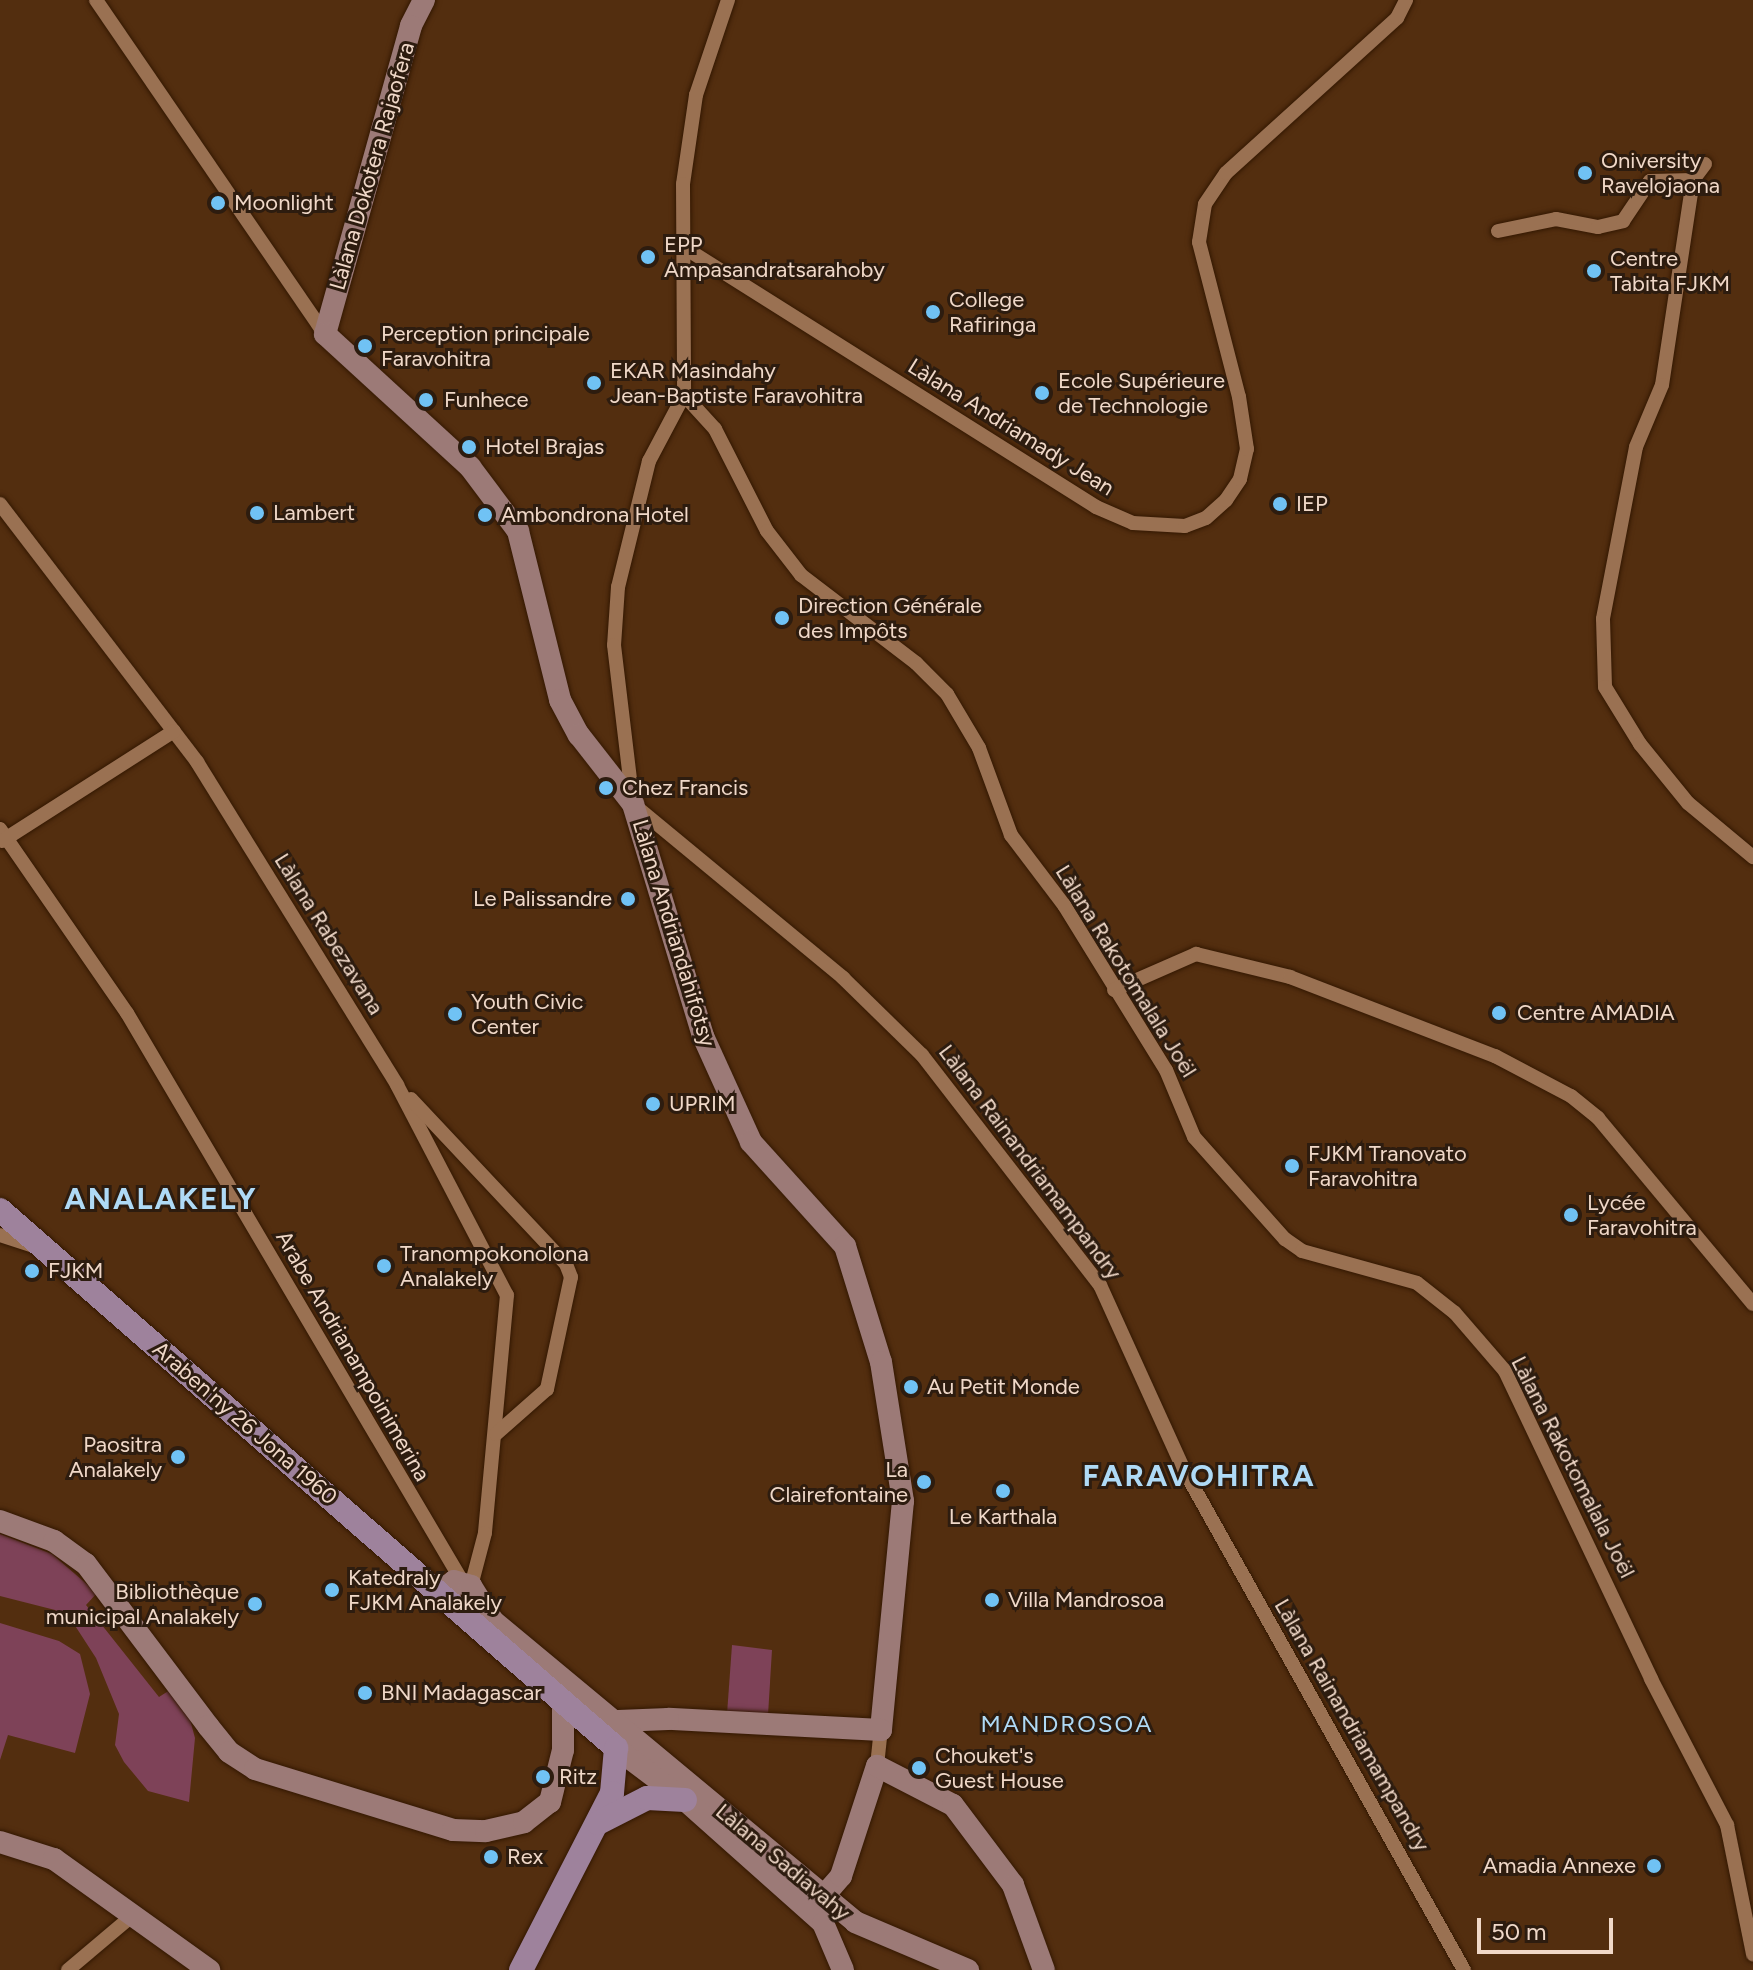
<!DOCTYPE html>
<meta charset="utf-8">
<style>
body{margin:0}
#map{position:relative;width:1753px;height:1970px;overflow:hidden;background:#532e0f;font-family:Figtree,sans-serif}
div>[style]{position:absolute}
.green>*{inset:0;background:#7e4258}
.roads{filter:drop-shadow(0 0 2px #331802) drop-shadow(0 0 2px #331802)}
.street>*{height:14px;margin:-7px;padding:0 7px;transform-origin:7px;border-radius:7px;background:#9a7152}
.secondary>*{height:22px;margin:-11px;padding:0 11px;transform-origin:11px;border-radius:11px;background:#9c7a77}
.primary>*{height:24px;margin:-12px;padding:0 12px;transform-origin:12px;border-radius:12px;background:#9e829c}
.dots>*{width:22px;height:22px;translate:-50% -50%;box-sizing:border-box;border:4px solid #2d1c0f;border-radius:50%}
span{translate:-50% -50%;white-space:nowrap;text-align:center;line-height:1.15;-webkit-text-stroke:6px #2d1c0f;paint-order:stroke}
.poi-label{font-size:22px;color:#f0d8c8}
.left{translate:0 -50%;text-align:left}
.right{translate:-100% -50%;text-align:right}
.street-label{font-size:22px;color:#f0d8c8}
.neighbourhood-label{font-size:24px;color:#afdaf6;letter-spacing:2px}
.district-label{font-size:30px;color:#afdaf6;font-weight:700;letter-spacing:2px}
.scale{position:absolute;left:1477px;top:1918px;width:136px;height:36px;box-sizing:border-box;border:4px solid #f0d8c8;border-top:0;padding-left:10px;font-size:24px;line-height:28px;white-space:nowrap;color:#f0d8c8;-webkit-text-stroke:6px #2d1c0f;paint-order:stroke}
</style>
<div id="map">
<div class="green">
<i style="clip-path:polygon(0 1534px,52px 1554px,97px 1593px,86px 1605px,159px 1697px,173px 1688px,188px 1712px,195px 1738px,189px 1802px,148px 1791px,124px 1762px,115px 1745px,119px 1714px,96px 1658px,72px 1621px,55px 1610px,0 1596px)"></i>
<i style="clip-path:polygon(0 1623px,59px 1641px,80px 1654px,90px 1694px,75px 1753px,8px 1735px,0 1760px)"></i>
<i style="clip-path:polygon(732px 1645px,772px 1650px,768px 1715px,727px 1714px)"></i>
</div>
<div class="roads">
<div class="street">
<i style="left:96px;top:0;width:405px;rotate:55.6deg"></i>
<i style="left:728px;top:0;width:100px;rotate:108.6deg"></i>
<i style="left:696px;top:95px;width:90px;rotate:98.3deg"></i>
<i style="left:683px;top:184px;width:211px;rotate:89.7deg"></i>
<i style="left:684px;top:395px;width:75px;rotate:117.9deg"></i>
<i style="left:649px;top:461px;width:130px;rotate:103.8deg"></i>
<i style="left:618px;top:587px;width:58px;rotate:93.9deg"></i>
<i style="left:614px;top:645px;width:160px;rotate:83.2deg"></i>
<i style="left:633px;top:804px;width:273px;rotate:39.6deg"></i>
<i style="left:843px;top:978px;width:110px;rotate:44.3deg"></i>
<i style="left:922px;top:1055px;width:291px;rotate:52.3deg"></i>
<i style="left:1100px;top:1285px;width:203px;rotate:65.6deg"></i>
<i style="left:1184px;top:1470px;width:573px;rotate:60.75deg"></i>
<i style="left:1705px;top:164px;width:20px;rotate:127deg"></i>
<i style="left:1693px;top:180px;width:207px;rotate:98.6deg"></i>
<i style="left:1662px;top:385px;width:67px;rotate:112.8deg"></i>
<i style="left:1636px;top:447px;width:175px;rotate:100.9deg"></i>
<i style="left:1603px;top:619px;width:68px;rotate:88.3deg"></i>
<i style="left:1605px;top:687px;width:67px;rotate:58.4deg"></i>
<i style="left:1640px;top:744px;width:76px;rotate:50.9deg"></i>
<i style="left:1688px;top:803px;width:85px;rotate:39.7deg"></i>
<i style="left:1498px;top:231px;width:59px;rotate:-11.7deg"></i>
<i style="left:1556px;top:219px;width:43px;rotate:10.8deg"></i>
<i style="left:1598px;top:227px;width:26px;rotate:-13deg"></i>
<i style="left:1623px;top:221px;width:48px;rotate:-56deg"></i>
<i style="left:1650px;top:181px;width:43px;rotate:-1.3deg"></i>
<i style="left:685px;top:248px;width:486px;rotate:32.2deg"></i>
<i style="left:1096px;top:507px;width:40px;rotate:23.4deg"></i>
<i style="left:1133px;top:523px;width:52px;rotate:3.3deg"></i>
<i style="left:1185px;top:526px;width:22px;rotate:-21deg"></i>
<i style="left:1206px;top:518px;width:27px;rotate:-42deg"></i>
<i style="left:1226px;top:500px;width:25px;rotate:-56deg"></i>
<i style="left:1240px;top:479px;width:31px;rotate:-77deg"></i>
<i style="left:1247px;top:449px;width:53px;rotate:-98.7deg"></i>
<i style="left:1239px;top:397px;width:160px;rotate:-104.5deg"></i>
<i style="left:1199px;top:242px;width:38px;rotate:-81deg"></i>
<i style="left:1205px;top:204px;width:37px;rotate:-56deg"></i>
<i style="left:1226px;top:173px;width:231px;rotate:-42.2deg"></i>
<i style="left:1397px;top:18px;width:20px;rotate:-63deg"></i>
<i style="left:684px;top:395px;width:46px;rotate:47.6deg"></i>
<i style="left:715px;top:429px;width:114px;rotate:63deg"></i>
<i style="left:767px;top:531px;width:56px;rotate:52.3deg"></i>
<i style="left:801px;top:575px;width:145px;rotate:37.4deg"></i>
<i style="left:916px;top:663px;width:44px;rotate:45deg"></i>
<i style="left:947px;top:694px;width:63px;rotate:59.3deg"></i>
<i style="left:979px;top:748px;width:93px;rotate:69.8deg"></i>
<i style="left:1011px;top:835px;width:88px;rotate:52.9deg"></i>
<i style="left:1064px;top:905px;width:194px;rotate:58.3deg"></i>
<i style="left:1166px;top:1070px;width:73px;rotate:67.3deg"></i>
<i style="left:1194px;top:1137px;width:137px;rotate:48.3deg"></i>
<i style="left:1285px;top:1239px;width:21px;rotate:35deg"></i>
<i style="left:1302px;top:1251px;width:119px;rotate:15.5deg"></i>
<i style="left:1417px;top:1283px;width:48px;rotate:38.3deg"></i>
<i style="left:1455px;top:1313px;width:77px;rotate:49.2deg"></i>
<i style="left:1505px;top:1371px;width:341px;rotate:64.6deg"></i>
<i style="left:1651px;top:1679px;width:165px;rotate:62.5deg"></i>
<i style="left:1727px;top:1825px;width:132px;rotate:78.6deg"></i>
<i style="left:0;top:504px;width:325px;rotate:52.6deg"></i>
<i style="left:197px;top:762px;width:380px;rotate:58.2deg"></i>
<i style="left:397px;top:1085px;width:237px;rotate:62.4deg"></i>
<i style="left:507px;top:1295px;width:239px;rotate:95.3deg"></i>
<i style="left:485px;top:1533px;width:55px;rotate:104.8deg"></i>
<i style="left:0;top:829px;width:224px;rotate:55.4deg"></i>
<i style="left:127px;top:1013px;width:659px;rotate:59.47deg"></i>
<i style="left:2px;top:841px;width:204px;rotate:-32.6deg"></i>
<i style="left:1114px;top:990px;width:90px;rotate:-23.7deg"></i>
<i style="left:1196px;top:954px;width:97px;rotate:13.7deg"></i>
<i style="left:1290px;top:977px;width:220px;rotate:21.1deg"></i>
<i style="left:1495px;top:1056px;width:86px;rotate:27.8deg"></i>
<i style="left:1571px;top:1096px;width:35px;rotate:39deg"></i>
<i style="left:1598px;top:1118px;width:242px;rotate:50.2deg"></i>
<i style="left:411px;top:1099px;width:226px;rotate:46.8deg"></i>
<i style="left:566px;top:1264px;width:14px;rotate:69deg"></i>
<i style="left:571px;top:1277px;width:115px;rotate:102.1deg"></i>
<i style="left:547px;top:1389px;width:68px;rotate:138.6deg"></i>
<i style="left:0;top:1235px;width:36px;rotate:18deg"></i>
<i style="left:877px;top:1766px;width:36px;rotate:-84deg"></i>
<i style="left:68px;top:1970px;width:84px;rotate:-40.2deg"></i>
</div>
<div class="secondary">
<i style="left:424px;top:0;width:29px;rotate:117deg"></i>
<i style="left:411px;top:26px;width:320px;rotate:105.6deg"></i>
<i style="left:325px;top:334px;width:197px;rotate:42.5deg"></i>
<i style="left:470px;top:467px;width:80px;rotate:53.1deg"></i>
<i style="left:518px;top:531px;width:174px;rotate:76deg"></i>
<i style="left:560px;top:700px;width:40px;rotate:62deg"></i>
<i style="left:579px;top:735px;width:88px;rotate:52deg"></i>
<i style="left:633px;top:804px;width:242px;rotate:73.2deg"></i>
<i style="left:703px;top:1036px;width:116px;rotate:65.6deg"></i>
<i style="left:751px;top:1142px;width:140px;rotate:47.9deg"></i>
<i style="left:845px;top:1246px;width:121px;rotate:72.8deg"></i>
<i style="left:881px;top:1362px;width:141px;rotate:81deg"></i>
<i style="left:903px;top:1501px;width:230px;rotate:95.5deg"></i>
<i style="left:881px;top:1730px;width:213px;rotate:-177deg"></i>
<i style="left:668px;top:1719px;width:50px;rotate:177.7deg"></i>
<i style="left:0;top:1521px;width:58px;rotate:20.3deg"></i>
<i style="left:54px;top:1541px;width:39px;rotate:36deg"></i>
<i style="left:86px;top:1564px;width:203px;rotate:53deg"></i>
<i style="left:208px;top:1726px;width:33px;rotate:51deg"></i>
<i style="left:229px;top:1752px;width:31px;rotate:33deg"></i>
<i style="left:255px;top:1769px;width:207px;rotate:17.1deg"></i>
<i style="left:453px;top:1830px;width:33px;rotate:2deg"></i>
<i style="left:486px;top:1831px;width:39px;rotate:-13deg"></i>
<i style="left:524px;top:1822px;width:33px;rotate:-38deg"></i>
<i style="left:550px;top:1802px;width:54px;rotate:-76deg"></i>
<i style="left:563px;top:1750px;width:47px;rotate:-90deg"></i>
<i style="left:450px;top:1599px;width:14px;rotate:-94deg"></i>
<i style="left:449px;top:1585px;width:6px;rotate:-39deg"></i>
<i style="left:454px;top:1581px;width:18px;rotate:16deg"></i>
<i style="left:471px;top:1586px;width:41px;rotate:57.8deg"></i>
<i style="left:493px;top:1621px;width:471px;rotate:39.7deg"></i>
<i style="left:855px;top:1922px;width:123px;rotate:23deg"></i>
<i style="left:616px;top:1748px;width:86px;rotate:37deg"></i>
<i style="left:685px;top:1800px;width:185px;rotate:41.7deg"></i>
<i style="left:823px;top:1923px;width:51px;rotate:66.9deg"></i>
<i style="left:0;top:1842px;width:57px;rotate:17.5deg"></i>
<i style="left:54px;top:1859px;width:191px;rotate:35.6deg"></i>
<i style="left:822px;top:1898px;width:29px;rotate:-49deg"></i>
<i style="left:841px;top:1876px;width:116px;rotate:-71.9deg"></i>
<i style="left:877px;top:1766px;width:85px;rotate:27.2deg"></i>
<i style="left:953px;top:1805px;width:100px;rotate:53.1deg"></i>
<i style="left:1013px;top:1885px;width:90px;rotate:70deg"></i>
</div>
<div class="primary">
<i style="left:0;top:1210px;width:818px;rotate:41.13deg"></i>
<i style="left:616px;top:1748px;width:45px;rotate:95.1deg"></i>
<i style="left:612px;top:1793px;width:199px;rotate:117.2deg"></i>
<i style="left:598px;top:1823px;width:55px;rotate:-27deg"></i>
<i style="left:647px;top:1798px;width:38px;rotate:3deg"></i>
</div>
</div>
<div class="dots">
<i style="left:1585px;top:173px;background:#70c2f4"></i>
<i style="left:218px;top:203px;background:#70c2f4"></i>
<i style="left:648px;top:257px;background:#70c2f4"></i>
<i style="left:1594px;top:271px;background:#70c2f4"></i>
<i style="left:933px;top:312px;background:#70c2f4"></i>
<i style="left:365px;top:346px;background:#70c2f4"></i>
<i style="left:594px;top:383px;background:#70c2f4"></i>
<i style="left:1042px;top:393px;background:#70c2f4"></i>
<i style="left:426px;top:400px;background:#70c2f4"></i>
<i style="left:469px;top:447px;background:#70c2f4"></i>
<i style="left:1280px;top:504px;background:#70c2f4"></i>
<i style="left:257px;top:513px;background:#70c2f4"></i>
<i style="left:485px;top:515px;background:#70c2f4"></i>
<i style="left:782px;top:618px;background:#70c2f4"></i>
<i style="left:606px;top:788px;background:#70c2f4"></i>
<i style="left:628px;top:899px;background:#70c2f4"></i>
<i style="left:1499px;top:1013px;background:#70c2f4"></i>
<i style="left:455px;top:1014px;background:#70c2f4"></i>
<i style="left:653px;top:1104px;background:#70c2f4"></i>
<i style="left:1292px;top:1166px;background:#70c2f4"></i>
<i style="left:1571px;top:1215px;background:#70c2f4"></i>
<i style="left:384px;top:1266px;background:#70c2f4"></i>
<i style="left:32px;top:1271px;background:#70c2f4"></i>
<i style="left:911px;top:1387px;background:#70c2f4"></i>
<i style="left:178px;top:1457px;background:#70c2f4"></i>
<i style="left:924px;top:1482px;background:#70c2f4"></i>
<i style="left:1003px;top:1491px;background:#70c2f4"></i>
<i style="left:332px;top:1590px;background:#70c2f4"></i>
<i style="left:992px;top:1600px;background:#70c2f4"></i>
<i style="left:255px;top:1604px;background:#70c2f4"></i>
<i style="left:365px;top:1693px;background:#70c2f4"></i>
<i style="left:919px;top:1768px;background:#70c2f4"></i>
<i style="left:543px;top:1777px;background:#70c2f4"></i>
<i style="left:491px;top:1857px;background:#70c2f4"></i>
<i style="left:1654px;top:1866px;background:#70c2f4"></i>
</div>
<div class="poi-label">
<span class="left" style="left:1601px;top:173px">Oniversity<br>Ravelojaona</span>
<span class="left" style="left:234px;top:203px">Moonlight</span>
<span class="left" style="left:664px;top:257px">EPP<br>Ampasandratsarahoby</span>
<span class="left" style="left:1610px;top:271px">Centre<br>Tabita FJKM</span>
<span class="left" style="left:949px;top:312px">College<br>Rafiringa</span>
<span class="left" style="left:381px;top:346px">Perception principale<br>Faravohitra</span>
<span class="left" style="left:610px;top:383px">EKAR Masindahy<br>Jean-Baptiste Faravohitra</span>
<span class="left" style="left:1058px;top:393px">Ecole Supérieure<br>de Technologie</span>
<span class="left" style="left:444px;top:400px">Funhece</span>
<span class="left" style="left:485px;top:447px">Hotel Brajas</span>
<span class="left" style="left:1296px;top:504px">IEP</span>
<span class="left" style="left:273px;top:513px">Lambert</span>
<span class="left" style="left:501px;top:515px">Ambondrona Hotel</span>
<span class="left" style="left:798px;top:618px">Direction Générale<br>des Impôts</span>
<span class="left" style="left:622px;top:788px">Chez Francis</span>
<span class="right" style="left:612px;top:899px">Le Palissandre</span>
<span class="left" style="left:471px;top:1014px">Youth Civic<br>Center</span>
<span class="left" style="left:1517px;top:1013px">Centre AMADIA</span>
<span class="left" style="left:669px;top:1104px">UPRIM</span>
<span class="left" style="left:1308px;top:1166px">FJKM Tranovato<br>Faravohitra</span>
<span class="left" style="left:1587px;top:1215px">Lycée<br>Faravohitra</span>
<span class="left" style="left:400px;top:1266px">Tranompokonolona<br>Analakely</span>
<span class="left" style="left:48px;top:1271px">FJKM</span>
<span class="left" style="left:927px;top:1387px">Au Petit Monde</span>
<span class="right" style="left:162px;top:1457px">Paositra<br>Analakely</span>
<span class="right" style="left:908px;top:1482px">La<br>Clairefontaine</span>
<span style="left:1003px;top:1517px">Le Karthala</span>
<span class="left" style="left:348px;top:1590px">Katedraly<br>FJKM Analakely</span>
<span class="right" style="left:239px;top:1604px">Bibliothèque<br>municipal Analakely</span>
<span class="left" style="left:1008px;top:1600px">Villa Mandrosoa</span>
<span class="left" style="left:381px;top:1693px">BNI Madagascar</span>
<span class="left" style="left:935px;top:1768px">Chouket's<br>Guest House</span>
<span class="left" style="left:559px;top:1777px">Ritz</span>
<span class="left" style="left:507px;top:1857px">Rex</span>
<span class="right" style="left:1636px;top:1866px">Amadia Annexe</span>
</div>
<div class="street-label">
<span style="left:372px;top:166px;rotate:-74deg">Làlana Dokotera Rajaofera</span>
<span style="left:1011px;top:427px;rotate:32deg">Làlana Andriamady Jean</span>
<span style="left:674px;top:933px;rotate:73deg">Làlana Andriandahifotsy</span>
<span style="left:329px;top:934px;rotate:58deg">Làlana Rabezavana</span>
<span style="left:1126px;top:971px;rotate:58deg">Làlana Rakotomalala Joël</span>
<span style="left:1030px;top:1162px;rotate:53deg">Làlana Rainandriamampandry</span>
<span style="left:353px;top:1356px;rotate:60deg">Arabe Andrianampoinimerina</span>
<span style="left:245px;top:1423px;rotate:41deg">Araben'ny 26 Jona 1960</span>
<span style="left:1573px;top:1467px;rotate:63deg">Làlana Rakotomalala Joël</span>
<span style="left:1352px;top:1725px;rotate:60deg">Làlana Rainandriamampandry</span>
<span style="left:783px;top:1862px;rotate:40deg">Làlana Sadiavahy</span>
</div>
<div class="neighbourhood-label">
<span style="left:1067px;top:1724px">MANDROSOA</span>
</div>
<div class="district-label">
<span style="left:161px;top:1199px">ANALAKELY</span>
<span style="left:1199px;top:1476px">FARAVOHITRA</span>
</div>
<div class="scale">50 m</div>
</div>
